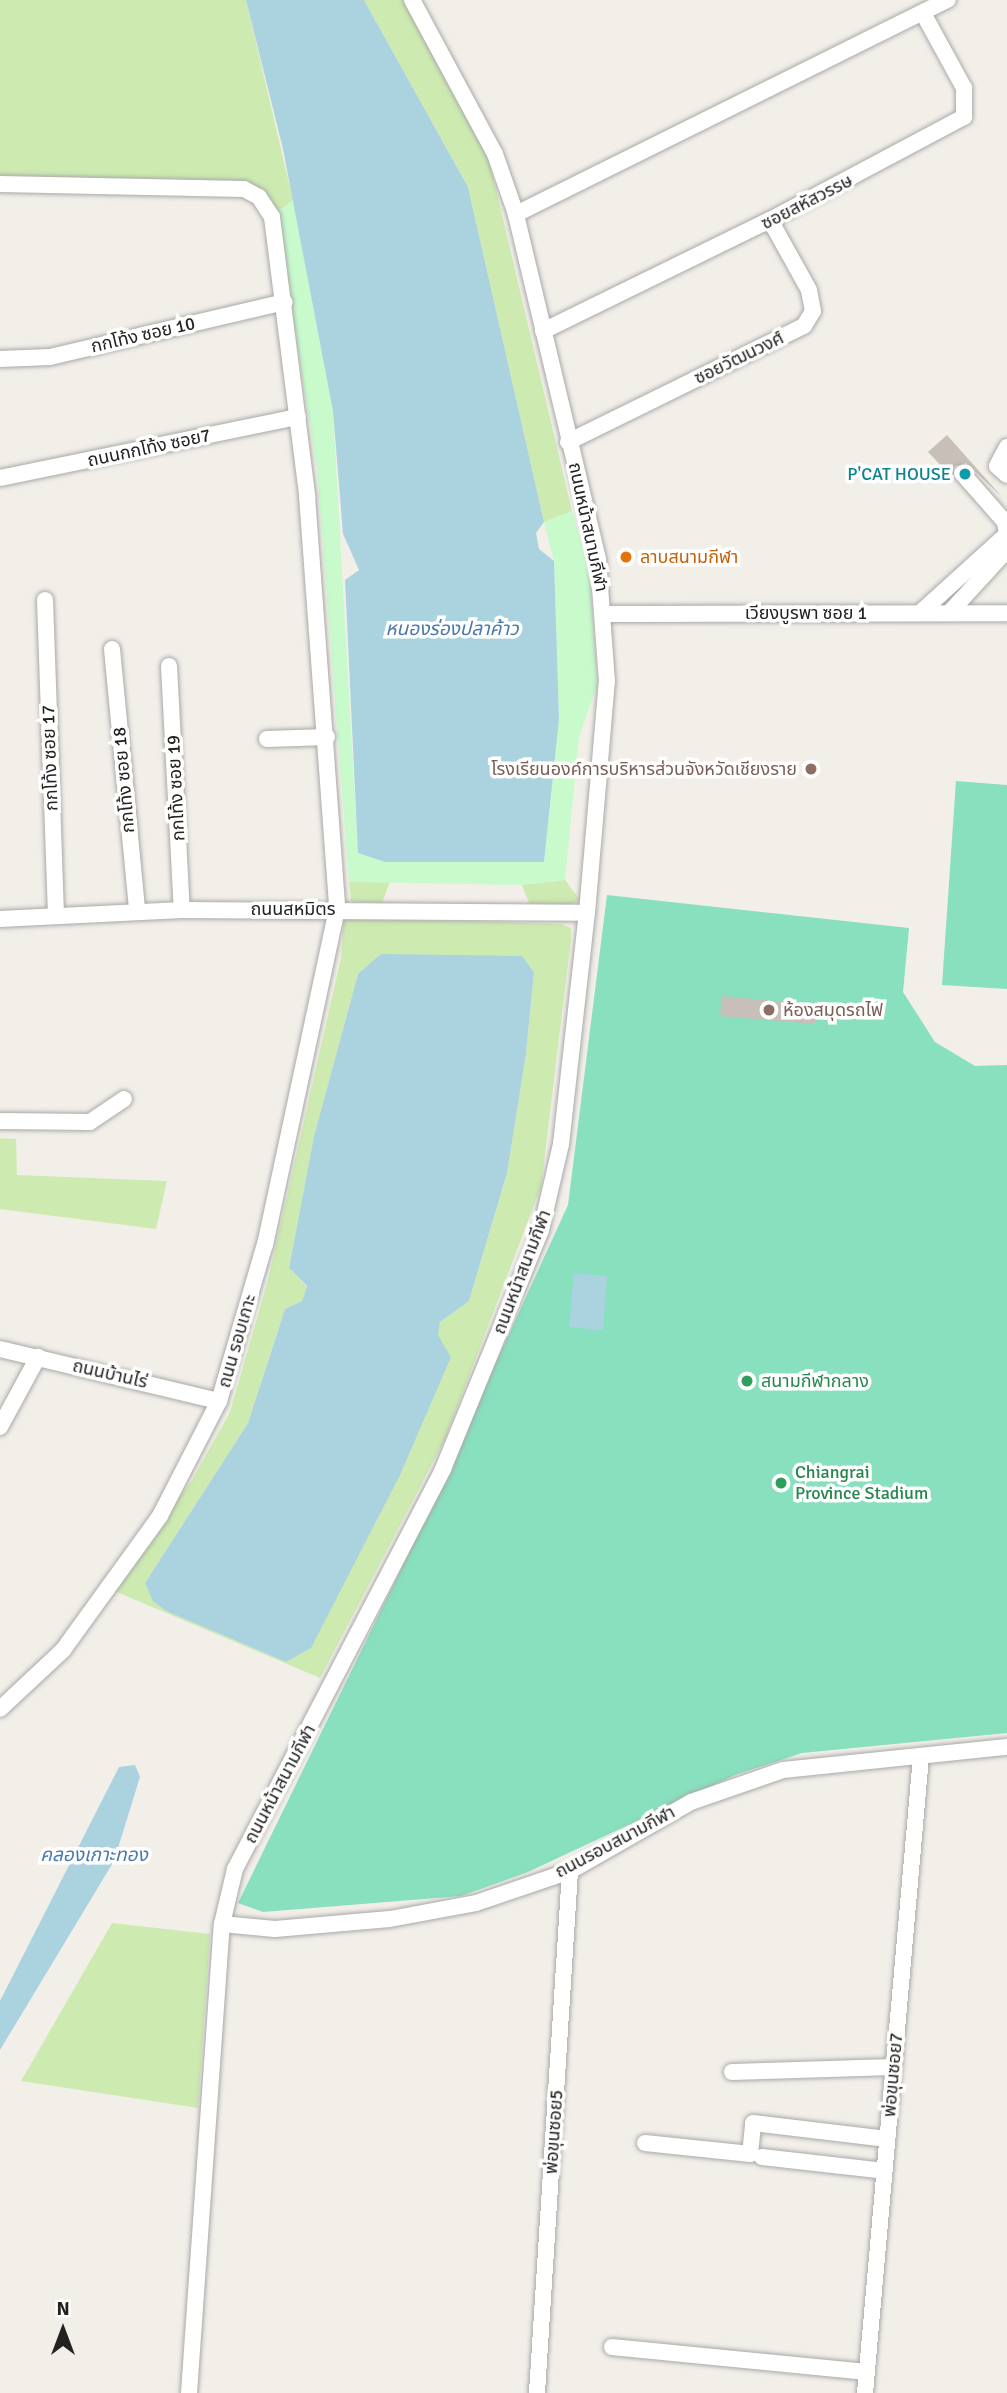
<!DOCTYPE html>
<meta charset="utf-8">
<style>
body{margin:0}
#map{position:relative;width:1007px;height:2393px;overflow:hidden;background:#f2efe9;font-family:Signika,"Noto Sans Thai",sans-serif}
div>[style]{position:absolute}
.grass>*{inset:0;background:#cdebb0}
.park>*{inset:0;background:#c8facc}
.pitch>*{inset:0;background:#88e0be}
.water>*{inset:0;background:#aad3df}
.building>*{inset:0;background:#c7bfb8}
.roads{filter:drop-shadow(0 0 2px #a9a9a9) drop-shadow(0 0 2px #a9a9a9)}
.minor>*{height:16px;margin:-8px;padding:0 8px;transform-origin:8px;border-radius:8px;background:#fff}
.dots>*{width:19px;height:19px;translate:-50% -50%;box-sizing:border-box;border:4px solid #fff;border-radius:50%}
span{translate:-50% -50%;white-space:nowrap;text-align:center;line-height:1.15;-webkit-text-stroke:7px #fff;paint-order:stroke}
.street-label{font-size:18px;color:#222}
.culture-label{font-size:18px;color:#0d838f}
.right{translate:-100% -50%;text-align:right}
.food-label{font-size:18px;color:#c56008}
.left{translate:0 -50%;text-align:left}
.education-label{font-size:18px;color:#785e54}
.leisure-label{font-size:18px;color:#27864d}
.water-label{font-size:19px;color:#4a7aab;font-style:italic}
.north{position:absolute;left:28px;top:2295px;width:70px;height:70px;-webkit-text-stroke:5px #fff;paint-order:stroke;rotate:0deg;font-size:19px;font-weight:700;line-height:28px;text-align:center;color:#222}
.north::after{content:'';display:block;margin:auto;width:24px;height:32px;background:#222;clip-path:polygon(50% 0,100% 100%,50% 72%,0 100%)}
</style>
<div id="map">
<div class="grass">
<i style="clip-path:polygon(0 0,246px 0,293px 200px,272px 217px,238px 188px,0 184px)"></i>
<i style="clip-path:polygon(364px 0,404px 0,489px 160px,572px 511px,544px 522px,468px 187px)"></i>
<i style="clip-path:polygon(565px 880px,580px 900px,562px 908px,531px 908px,522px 885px)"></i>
<i style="clip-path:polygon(349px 882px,390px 882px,382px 903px,351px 901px)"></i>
<i style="clip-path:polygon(evenodd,344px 918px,561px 924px,571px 928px,571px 939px,541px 1187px,445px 1439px,320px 1678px,112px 1590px,192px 1480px,230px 1412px,268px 1280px,341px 958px,344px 918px,522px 956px,534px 972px,526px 1054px,507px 1173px,469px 1301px,440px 1322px,286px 1662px,166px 1611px,145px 1583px,248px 1423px,285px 1309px,302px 1301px,307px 1287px,289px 1268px,314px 1136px,358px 974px,522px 956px)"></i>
<i style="clip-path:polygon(0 1138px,16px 1139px,17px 1175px,167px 1181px,156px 1229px,0 1209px)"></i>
<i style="clip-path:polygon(112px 1923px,210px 1934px,198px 2108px,21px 2081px)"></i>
</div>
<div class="park">
<i style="clip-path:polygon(293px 200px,333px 411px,358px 853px,385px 862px,544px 862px,559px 719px,554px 561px,544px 522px,572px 511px,590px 572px,597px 686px,579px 737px,565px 880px,522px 885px,349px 882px,317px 469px,276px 213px)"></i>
</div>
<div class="pitch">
<i style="clip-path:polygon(956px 781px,1007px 785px,1007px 989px,942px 985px)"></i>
<i style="clip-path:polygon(607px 895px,909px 928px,903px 992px,935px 1042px,975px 1066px,1007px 1065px,1007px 1733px,802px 1753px,735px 1775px,528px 1872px,461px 1896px,263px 1912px,238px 1903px,407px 1557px,568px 1205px)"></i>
</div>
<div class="water">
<i style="clip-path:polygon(246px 0,364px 0,468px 187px,544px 522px,536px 533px,539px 549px,554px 561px,559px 719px,544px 862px,385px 862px,358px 853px,345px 580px,359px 570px,343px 534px,333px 411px,283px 149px)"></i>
<i style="clip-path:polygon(381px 954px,522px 956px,534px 972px,526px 1054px,507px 1173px,469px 1301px,440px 1322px,438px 1335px,451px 1357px,400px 1475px,311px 1648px,286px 1662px,166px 1611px,153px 1601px,145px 1583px,248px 1423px,285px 1309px,302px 1301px,307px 1286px,289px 1268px,314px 1136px,358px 974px)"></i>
<i style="clip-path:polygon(574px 1273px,607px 1276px,603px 1330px,569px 1327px)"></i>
<i style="clip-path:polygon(135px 1765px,140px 1777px,114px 1861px,0 2050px,0 2001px,119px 1767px)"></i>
</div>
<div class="building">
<i style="clip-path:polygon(947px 435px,1002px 497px,966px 463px,955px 466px,953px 478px,928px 452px)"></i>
<i style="clip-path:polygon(722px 996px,817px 1005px,815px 1024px,720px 1016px)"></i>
</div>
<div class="roads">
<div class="minor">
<i style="left:0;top:184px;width:244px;rotate:1.2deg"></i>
<i style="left:244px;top:189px;width:17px;rotate:28deg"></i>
<i style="left:259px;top:197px;width:24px;rotate:57deg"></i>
<i style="left:272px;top:217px;width:281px;rotate:82.8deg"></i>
<i style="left:307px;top:496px;width:414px;rotate:85.8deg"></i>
<i style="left:337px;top:909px;width:343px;rotate:102.1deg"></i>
<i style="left:265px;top:1244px;width:164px;rotate:106.3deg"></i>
<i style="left:219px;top:1401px;width:129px;rotate:117.2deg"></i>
<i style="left:160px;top:1516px;width:165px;rotate:125.9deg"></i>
<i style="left:63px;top:1650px;width:86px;rotate:136.9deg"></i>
<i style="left:516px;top:214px;width:482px;rotate:-26.4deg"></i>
<i style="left:543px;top:331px;width:253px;rotate:-26.1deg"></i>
<i style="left:770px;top:220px;width:220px;rotate:-28deg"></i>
<i style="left:964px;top:117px;width:29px;rotate:-90deg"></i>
<i style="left:964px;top:88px;width:85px;rotate:-118.7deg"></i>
<i style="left:0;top:359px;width:50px;rotate:-2.3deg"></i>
<i style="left:50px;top:357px;width:241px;rotate:-13.2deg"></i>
<i style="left:568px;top:442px;width:263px;rotate:-26.2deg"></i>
<i style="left:804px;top:326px;width:17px;rotate:-59deg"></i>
<i style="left:813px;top:311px;width:21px;rotate:-101deg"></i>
<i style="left:809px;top:290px;width:80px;rotate:-119.1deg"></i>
<i style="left:1007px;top:447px;width:21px;rotate:118deg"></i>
<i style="left:997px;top:466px;width:13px;rotate:42deg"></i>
<i style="left:0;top:478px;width:304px;rotate:-11.6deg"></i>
<i style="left:45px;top:600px;width:316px;rotate:88deg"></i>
<i style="left:921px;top:612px;width:116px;rotate:-42.2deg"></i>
<i style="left:1007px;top:534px;width:12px;rotate:-99deg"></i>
<i style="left:1005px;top:522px;width:65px;rotate:-131.3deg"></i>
<i style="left:950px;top:612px;width:84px;rotate:-47.4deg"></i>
<i style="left:606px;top:614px;width:401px;rotate:-0.1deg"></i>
<i style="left:112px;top:649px;width:263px;rotate:84.5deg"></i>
<i style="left:169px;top:666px;width:244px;rotate:87deg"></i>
<i style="left:267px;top:739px;width:60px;rotate:-1.9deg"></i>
<i style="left:0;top:919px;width:182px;rotate:-2.8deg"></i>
<i style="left:182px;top:910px;width:405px;rotate:0.4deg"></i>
<i style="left:0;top:1121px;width:90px;rotate:0.6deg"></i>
<i style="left:90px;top:1122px;width:41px;rotate:-34.1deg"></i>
<i style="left:0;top:1349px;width:225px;rotate:13.4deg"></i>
<i style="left:0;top:1427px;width:80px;rotate:-61.5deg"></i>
<i style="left:222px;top:1924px;width:53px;rotate:5.4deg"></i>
<i style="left:275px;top:1929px;width:115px;rotate:-5deg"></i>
<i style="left:390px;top:1919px;width:87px;rotate:-10.5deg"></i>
<i style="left:476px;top:1903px;width:99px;rotate:-18.8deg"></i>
<i style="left:570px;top:1871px;width:139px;rotate:-29.7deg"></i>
<i style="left:691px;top:1802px;width:97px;rotate:-19.2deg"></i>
<i style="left:783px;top:1770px;width:225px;rotate:-5.9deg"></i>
<i style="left:732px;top:2072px;width:161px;rotate:-1.8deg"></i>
<i style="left:645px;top:2143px;width:106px;rotate:6deg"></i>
<i style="left:750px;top:2154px;width:31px;rotate:-84deg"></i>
<i style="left:753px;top:2123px;width:135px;rotate:6.8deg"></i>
<i style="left:762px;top:2157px;width:123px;rotate:6.5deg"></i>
<i style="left:612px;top:2347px;width:256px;rotate:5.6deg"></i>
<i style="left:189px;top:2393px;width:470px;rotate:-86deg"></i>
<i style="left:222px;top:1924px;width:57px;rotate:-76.7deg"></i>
<i style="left:235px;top:1869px;width:451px;rotate:-62.5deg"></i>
<i style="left:443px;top:1469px;width:258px;rotate:-67.7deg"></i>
<i style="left:541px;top:1230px;width:88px;rotate:-76.9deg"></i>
<i style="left:561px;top:1144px;width:232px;rotate:-83.6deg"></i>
<i style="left:587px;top:913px;width:232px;rotate:-85.1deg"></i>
<i style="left:607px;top:682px;width:123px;rotate:-94.2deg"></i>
<i style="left:598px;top:559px;width:355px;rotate:-103.4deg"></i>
<i style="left:516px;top:214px;width:64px;rotate:-109.3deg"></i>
<i style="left:495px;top:154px;width:175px;rotate:-118.3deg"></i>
<i style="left:537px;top:2393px;width:523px;rotate:-86.38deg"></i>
<i style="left:865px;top:2393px;width:638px;rotate:-84.97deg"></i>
</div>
</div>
<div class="dots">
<i style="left:965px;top:474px;background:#0f9aa8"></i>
<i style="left:626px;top:557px;background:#e8710a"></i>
<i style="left:811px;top:769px;background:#8d6e63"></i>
<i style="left:769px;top:1010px;background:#8d6e63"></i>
<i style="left:747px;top:1381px;background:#2e9e5b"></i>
<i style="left:781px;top:1483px;background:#2e9e5b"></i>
</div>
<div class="street-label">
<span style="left:807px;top:202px;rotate:-27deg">ซอยสหัสวรรษ</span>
<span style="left:143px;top:335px;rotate:-13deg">กกโท้ง ซอย 10</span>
<span style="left:739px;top:358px;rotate:-26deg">ซอยวัฒนวงศ์</span>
<span style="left:149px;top:448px;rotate:-12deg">ถนนกกโท้ง ซอย7</span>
<span style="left:588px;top:527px;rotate:78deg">ถนนหน้าสนามกีฬา</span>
<span style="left:806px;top:613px">เวียงบูรพา ซอย 1</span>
<span style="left:50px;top:758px;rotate:-92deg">กกโท้ง ซอย 17</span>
<span style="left:124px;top:780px;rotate:-95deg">กกโท้ง ซอย 18</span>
<span style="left:176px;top:788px;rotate:-93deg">กกโท้ง ซอย 19</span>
<span style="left:293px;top:909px">ถนนสหมิตร</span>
<span style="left:522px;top:1272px;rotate:-69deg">ถนนหน้าสนามกีฬา</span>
<span style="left:237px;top:1341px;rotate:-74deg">ถนน รอบเกาะ</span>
<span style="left:110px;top:1374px;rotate:13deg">ถนนบ้านไร่</span>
<span style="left:280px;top:1784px;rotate:-62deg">ถนนหน้าสนามกีฬา</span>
<span style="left:615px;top:1842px;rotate:-28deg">ถนนรอบสนามกีฬา</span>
<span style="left:893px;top:2075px;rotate:-85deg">พ่อขุนซอย7</span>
<span style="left:554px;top:2132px;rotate:-86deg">พ่อขุนซอย5</span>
</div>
<div class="culture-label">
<span class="right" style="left:951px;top:474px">P'CAT HOUSE</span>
</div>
<div class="food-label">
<span class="left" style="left:640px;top:557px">ลาบสนามกีฬา</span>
</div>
<div class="education-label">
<span class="right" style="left:797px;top:769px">โรงเรียนองค์การบริหารส่วนจังหวัดเชียงราย</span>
<span class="left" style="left:783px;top:1010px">ห้องสมุดรถไฟ</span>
</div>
<div class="leisure-label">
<span class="left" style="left:761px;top:1381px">สนามกีฬากลาง</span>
<span class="left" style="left:795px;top:1483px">Chiangrai<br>Province Stadium</span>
</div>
<div class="water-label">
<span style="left:452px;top:630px">หนองร่องปลาค้าว</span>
<span style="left:94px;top:1856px">คลองเกาะทอง</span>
</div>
<div class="north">N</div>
</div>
